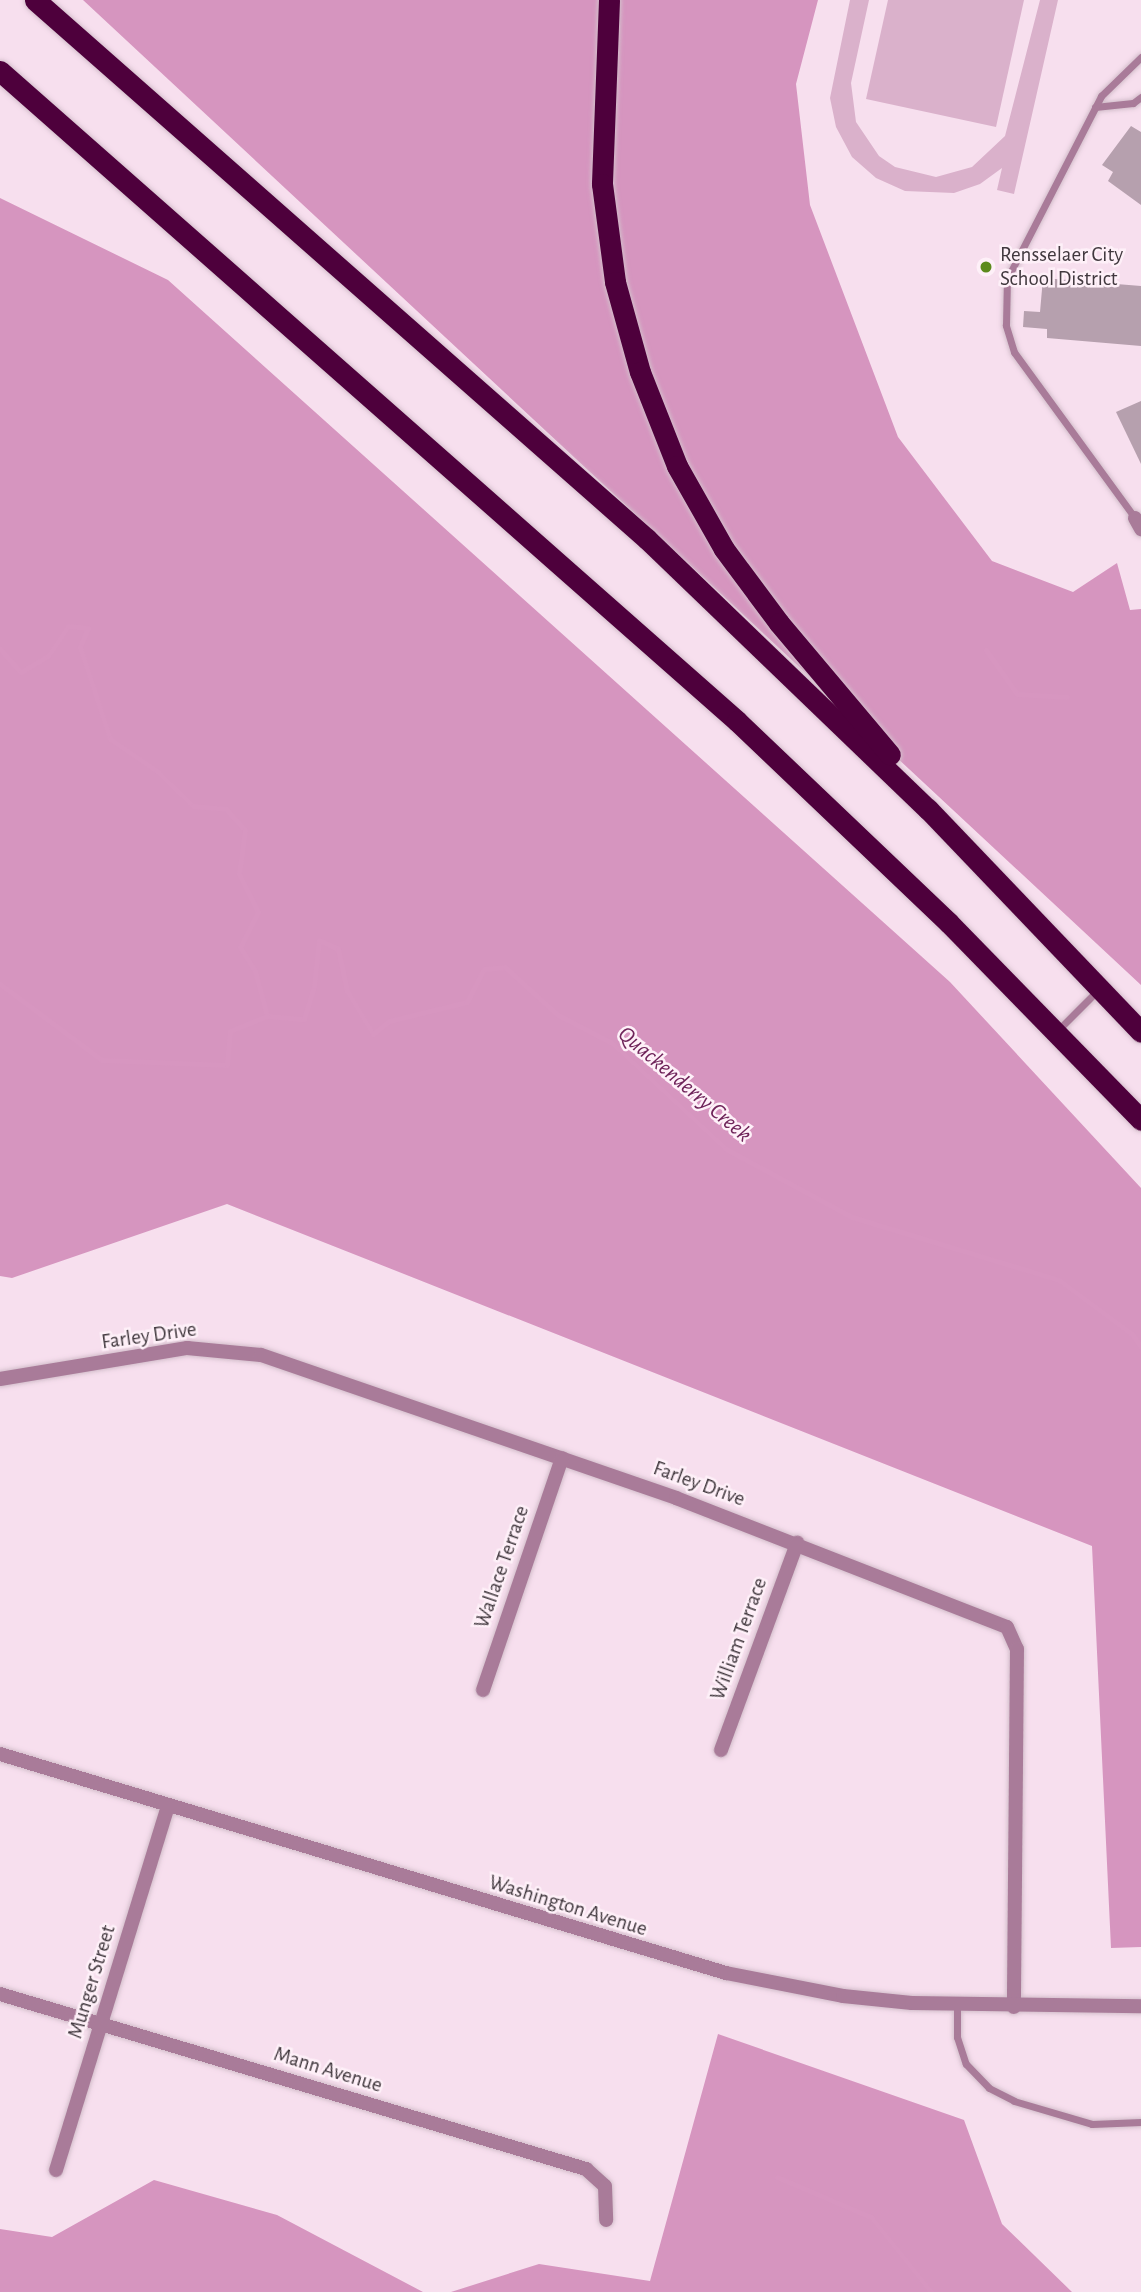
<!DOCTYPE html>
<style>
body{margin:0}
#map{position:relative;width:1141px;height:2292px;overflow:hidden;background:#f7dfee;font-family:"Alegreya Sans",sans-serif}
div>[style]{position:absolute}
.green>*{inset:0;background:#dab1cb}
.forest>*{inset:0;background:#d695bf}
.stream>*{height:5px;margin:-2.5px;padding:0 2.5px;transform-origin:2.5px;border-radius:2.5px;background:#d796c0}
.building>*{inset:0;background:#b6a0ae}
.roads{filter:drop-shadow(0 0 2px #d3becb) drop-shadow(0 0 2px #d3becb)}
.service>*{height:7px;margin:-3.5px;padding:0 3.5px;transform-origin:3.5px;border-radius:3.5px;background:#a97b99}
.minor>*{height:14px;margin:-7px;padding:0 7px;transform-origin:7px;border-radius:7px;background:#a97b99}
.tertiary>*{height:14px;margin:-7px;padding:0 7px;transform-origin:7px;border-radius:7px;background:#a97b99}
.motorway>*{height:21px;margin:-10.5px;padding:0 10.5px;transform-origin:10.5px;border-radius:10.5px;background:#4e003c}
.dots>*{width:19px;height:19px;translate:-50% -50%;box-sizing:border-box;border:4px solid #fef0f8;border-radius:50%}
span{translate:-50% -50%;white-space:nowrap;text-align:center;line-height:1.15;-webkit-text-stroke:5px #fef0f8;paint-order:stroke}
.poi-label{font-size:21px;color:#41383e}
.left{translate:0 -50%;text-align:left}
.street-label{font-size:21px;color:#41383e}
.water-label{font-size:23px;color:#6f245a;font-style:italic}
</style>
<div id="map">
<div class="green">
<i style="clip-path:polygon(850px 0,869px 0,851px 83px,856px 122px,879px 156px,895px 167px,936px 177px,972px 167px,1005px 136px,1040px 0,1058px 0,1014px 194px,997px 190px,1002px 168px,980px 184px,954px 193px,905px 191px,876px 178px,852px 157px,836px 127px,830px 98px)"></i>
<i style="clip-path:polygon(888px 0,1024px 0,996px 127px,866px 99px)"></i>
</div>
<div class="forest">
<i style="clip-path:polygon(83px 0,818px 0,796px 84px,810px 205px,898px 437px,992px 561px,1073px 592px,1117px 563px,1130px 610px,1141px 609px,1141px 985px)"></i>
<i style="clip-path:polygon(0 198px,168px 280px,950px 982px,1141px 1188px,1141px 1947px,1111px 1948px,1092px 1546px,227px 1204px,12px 1278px,0 1276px)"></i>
<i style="clip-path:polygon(718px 2034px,964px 2120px,1002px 2224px,1072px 2292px,451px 2292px,539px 2264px,650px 2281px)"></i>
<i style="clip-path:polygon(154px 2180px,277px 2215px,423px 2292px,0 2292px,0 2229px,52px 2237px)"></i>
</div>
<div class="stream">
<i style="left:0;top:649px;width:31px;rotate:48deg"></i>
<i style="left:21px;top:672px;width:31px;rotate:-31deg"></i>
<i style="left:48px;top:656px;width:36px;rotate:-56deg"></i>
<i style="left:68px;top:626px;width:20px;rotate:6deg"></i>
<i style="left:88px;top:628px;width:21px;rotate:113deg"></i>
<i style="left:80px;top:647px;width:97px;rotate:71.9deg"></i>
<i style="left:110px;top:739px;width:57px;rotate:34.2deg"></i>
<i style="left:157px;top:771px;width:50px;rotate:44.2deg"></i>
<i style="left:193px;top:806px;width:33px;rotate:5deg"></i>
<i style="left:226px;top:809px;width:28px;rotate:48deg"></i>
<i style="left:245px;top:830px;width:44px;rotate:97.8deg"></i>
<i style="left:239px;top:874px;width:42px;rotate:63.4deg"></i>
<i style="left:258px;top:912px;width:39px;rotate:117deg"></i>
<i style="left:240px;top:947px;width:28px;rotate:58deg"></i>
<i style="left:255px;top:971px;width:47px;rotate:75.1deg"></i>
<i style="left:267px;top:1016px;width:37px;rotate:5deg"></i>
<i style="left:304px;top:1019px;width:34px;rotate:-73deg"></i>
<i style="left:314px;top:986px;width:46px;rotate:-83.8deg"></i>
<i style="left:319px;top:940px;width:21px;rotate:25deg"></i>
<i style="left:338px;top:949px;width:43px;rotate:77.9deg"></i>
<i style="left:347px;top:991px;width:50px;rotate:58.8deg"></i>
<i style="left:373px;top:1034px;width:21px;rotate:-39deg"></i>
<i style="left:389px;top:1021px;width:80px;rotate:-13.7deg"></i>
<i style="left:467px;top:1002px;width:37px;rotate:-63deg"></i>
<i style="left:484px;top:969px;width:21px;rotate:-5deg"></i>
<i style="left:505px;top:967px;width:72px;rotate:42.2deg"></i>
<i style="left:558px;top:1015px;width:61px;rotate:27.4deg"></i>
<i style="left:612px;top:1043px;width:156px;rotate:42.9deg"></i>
<i style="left:726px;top:1149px;width:143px;rotate:28.4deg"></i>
<i style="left:852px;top:1217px;width:216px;rotate:16.9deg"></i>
<i style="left:1059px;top:1280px;width:91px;rotate:36.5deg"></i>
<i style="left:1132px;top:1334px;width:16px;rotate:55deg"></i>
<i style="left:986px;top:650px;width:54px;rotate:54.8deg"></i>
<i style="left:1017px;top:694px;width:50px;rotate:3.4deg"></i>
<i style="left:0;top:984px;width:127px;rotate:36.7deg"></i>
<i style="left:102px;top:1060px;width:125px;rotate:2.3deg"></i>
<i style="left:227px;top:1065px;width:34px;rotate:-85deg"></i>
<i style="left:230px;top:1031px;width:40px;rotate:-22deg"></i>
<i style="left:777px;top:2177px;width:102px;rotate:23.1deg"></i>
<i style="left:871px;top:2217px;width:96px;rotate:51.3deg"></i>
</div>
<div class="building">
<i style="clip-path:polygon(1131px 126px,1141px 132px,1141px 205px,1108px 181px,1113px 172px,1102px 165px)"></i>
<i style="clip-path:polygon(1043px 278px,1141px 286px,1141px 346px,1047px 338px,1047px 329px,1023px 327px,1024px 311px,1040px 312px)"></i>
<i style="clip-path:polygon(1141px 401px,1141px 464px,1116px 412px)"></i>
</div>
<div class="roads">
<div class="service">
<i style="left:1095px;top:107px;width:38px;rotate:-6deg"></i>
<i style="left:1133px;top:103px;width:10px;rotate:-37deg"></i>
<i style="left:1135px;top:518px;width:205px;rotate:-126.1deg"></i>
<i style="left:1014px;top:352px;width:28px;rotate:-107deg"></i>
<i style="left:1006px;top:325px;width:46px;rotate:-88.8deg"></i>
<i style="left:1007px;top:279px;width:206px;rotate:-62.8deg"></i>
<i style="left:1101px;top:96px;width:56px;rotate:-44.3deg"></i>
<i style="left:1057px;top:1031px;width:58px;rotate:-45deg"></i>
<i style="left:957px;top:2005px;width:32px;rotate:90deg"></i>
<i style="left:957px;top:2037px;width:28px;rotate:72deg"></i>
<i style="left:966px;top:2064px;width:33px;rotate:46deg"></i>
<i style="left:989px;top:2088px;width:28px;rotate:27deg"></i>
<i style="left:1014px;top:2101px;width:81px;rotate:16.4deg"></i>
<i style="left:1092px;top:2124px;width:49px;rotate:-2.3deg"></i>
</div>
<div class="minor">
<i style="left:1135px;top:518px;width:13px;rotate:61deg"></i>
<i style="left:0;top:1379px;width:190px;rotate:-9.4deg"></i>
<i style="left:187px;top:1348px;width:74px;rotate:5.4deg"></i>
<i style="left:261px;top:1355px;width:439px;rotate:19deg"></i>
<i style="left:676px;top:1498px;width:355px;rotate:21.3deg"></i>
<i style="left:1007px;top:1627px;width:24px;rotate:66deg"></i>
<i style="left:1017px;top:1649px;width:358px;rotate:90.5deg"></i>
<i style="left:483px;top:1690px;width:245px;rotate:-71.2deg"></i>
<i style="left:721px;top:1750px;width:221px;rotate:-69.8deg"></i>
<i style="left:0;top:1994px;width:612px;rotate:16.63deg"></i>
<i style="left:586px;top:2169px;width:25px;rotate:42deg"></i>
<i style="left:605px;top:2186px;width:34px;rotate:88deg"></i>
<i style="left:56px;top:2170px;width:381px;rotate:-72.9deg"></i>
</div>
<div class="tertiary">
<i style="left:0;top:1754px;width:758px;rotate:16.79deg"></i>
<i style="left:726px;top:1973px;width:119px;rotate:11.1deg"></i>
<i style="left:843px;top:1996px;width:69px;rotate:5.8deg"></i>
<i style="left:912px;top:2003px;width:229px;rotate:0.8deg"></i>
</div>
<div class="motorway">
<i style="left:35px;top:0;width:816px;rotate:41.37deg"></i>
<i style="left:647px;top:539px;width:390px;rotate:43.9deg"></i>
<i style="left:928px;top:809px;width:308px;rotate:46.3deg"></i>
<i style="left:609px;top:0;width:184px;rotate:92.2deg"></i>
<i style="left:602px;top:184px;width:99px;rotate:82.4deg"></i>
<i style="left:615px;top:282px;width:93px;rotate:74.5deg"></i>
<i style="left:640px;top:372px;width:101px;rotate:68.5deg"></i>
<i style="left:677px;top:466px;width:95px;rotate:60.5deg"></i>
<i style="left:724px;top:549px;width:92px;rotate:53.4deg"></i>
<i style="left:779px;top:623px;width:172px;rotate:49.9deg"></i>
<i style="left:0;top:71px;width:983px;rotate:41.41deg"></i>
<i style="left:737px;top:721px;width:293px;rotate:43.6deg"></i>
<i style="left:949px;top:923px;width:275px;rotate:45.7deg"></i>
</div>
</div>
<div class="dots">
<i style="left:986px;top:267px;background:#5c8a1c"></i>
</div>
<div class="poi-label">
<span class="left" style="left:1000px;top:267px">Rensselaer City<br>School District</span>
</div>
<div class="street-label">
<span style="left:149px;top:1336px;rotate:-8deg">Farley Drive</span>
<span style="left:699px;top:1484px;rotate:20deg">Farley Drive</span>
<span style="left:502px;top:1567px;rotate:-71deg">Wallace Terrace</span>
<span style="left:739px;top:1639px;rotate:-70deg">William Terrace</span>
<span style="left:568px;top:1906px;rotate:17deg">Washington Avenue</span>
<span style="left:92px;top:1982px;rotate:-73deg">Munger Street</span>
<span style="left:328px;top:2070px;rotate:17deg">Mann Avenue</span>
</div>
<div class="water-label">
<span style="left:684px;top:1085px;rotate:40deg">Quackenderry Creek</span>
</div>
</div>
